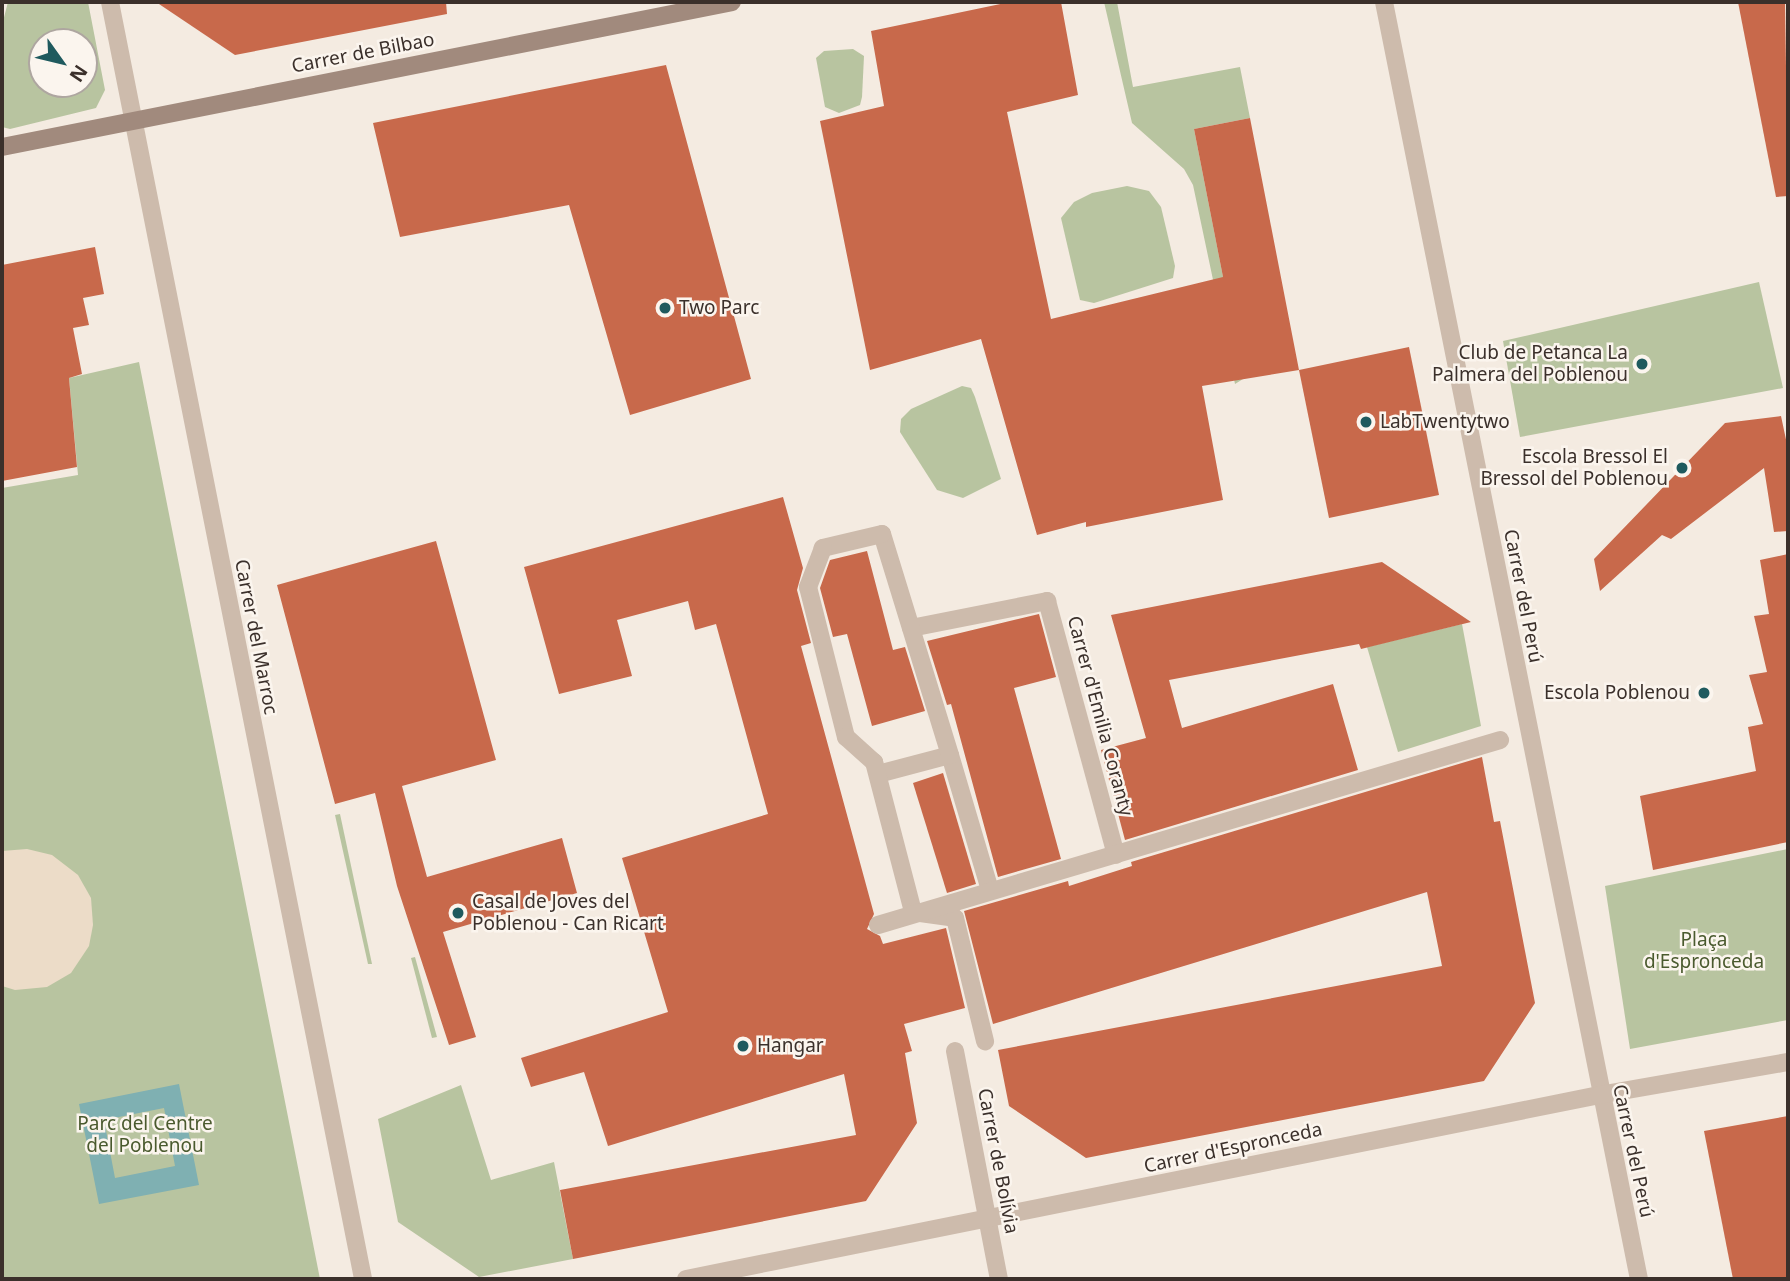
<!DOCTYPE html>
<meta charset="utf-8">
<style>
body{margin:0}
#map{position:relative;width:1790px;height:1281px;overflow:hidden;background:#f4ebe1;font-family:"Noto Sans",sans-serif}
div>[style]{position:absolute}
.green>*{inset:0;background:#b8c4a0}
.plaza>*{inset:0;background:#ecdcc8}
.water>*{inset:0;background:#7fb0b2}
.building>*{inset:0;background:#c8694b}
.pedestrian>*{height:18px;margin:-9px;padding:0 9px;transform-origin:9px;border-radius:9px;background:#cdbbac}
.minor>*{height:18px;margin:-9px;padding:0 9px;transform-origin:9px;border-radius:9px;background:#cdbbac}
.secondary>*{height:18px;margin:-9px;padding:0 9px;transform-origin:9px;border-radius:9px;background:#a18a7d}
.dots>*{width:19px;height:19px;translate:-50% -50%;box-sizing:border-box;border:4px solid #fbf5ee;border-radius:50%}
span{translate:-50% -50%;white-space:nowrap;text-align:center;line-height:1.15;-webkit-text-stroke:5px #fbf5ee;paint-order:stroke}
.street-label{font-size:19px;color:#3b302b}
.poi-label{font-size:19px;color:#3b302b}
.left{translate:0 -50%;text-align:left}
.right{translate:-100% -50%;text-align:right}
.park-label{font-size:19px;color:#4a5a2e}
.frame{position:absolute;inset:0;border:4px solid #3b302b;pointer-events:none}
.north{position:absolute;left:28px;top:28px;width:70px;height:70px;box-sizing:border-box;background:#fbf5ee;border:2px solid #aea6a0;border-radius:50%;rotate:124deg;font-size:19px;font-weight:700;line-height:28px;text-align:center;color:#3b302b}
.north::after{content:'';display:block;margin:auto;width:24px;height:32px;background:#1f5a5e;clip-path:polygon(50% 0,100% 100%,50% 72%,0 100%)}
</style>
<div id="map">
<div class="green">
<i style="clip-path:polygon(evenodd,8px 2px,88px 2px,105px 90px,96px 108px,10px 129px,2px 127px,2px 25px,8px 2px,42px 42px,84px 42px,84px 84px,42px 84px,42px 42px)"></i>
<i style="clip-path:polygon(1104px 2px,1117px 2px,1133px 87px,1240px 67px,1250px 118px,1194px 129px,1243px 379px,1235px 384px,1193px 185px,1184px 169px,1132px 123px)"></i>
<i style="clip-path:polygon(853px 49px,864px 56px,862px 97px,860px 105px,839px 113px,825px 107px,816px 58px,824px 51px)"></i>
<i style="clip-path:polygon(1127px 186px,1149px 191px,1161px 207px,1175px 266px,1173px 278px,1094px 303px,1080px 300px,1061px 218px,1074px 202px,1092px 193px)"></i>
<i style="clip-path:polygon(1759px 282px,1783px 388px,1520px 437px,1503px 341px)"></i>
<i style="clip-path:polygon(139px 362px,320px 1279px,2px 1279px,2px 488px,78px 475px,69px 378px)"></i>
<i style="clip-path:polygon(962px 386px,971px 388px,975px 397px,1001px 479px,963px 498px,937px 490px,900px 432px,901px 419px,911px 409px)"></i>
<i style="clip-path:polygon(1462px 624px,1481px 726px,1398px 752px,1367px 647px)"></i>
<i style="clip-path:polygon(340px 814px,372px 964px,368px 964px,335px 815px)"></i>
<i style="clip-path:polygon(1788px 849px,1788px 1020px,1630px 1049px,1605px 886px)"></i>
<i style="clip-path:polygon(415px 957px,437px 1037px,432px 1038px,411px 958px)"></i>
<i style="clip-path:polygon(461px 1085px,491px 1180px,554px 1162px,573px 1259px,479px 1277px,398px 1222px,378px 1119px)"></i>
</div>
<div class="plaza">
<i style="clip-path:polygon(27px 849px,52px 855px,78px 875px,91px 898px,93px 925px,89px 946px,71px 973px,47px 987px,15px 990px,2px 986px,2px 851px)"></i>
</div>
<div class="water">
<i style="clip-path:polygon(evenodd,179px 1084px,199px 1185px,99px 1204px,79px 1104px,179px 1084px,164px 1108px,175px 1166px,115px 1178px,104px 1120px,164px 1108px)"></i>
</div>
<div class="building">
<i style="clip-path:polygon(156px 2px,446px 2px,447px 14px,235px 55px)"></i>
<i style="clip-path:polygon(1010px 2px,1061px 2px,1078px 95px,1007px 112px,1051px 319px,1223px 277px,1194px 129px,1250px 118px,1299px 370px,1202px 386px,1223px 500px,1086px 527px,1086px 522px,1037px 535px,981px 339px,870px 370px,820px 121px,884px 106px,871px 31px)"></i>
<i style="clip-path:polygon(1738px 2px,1785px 2px,1788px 196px,1776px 197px)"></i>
<i style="clip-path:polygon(666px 65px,751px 379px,630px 415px,569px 205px,400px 237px,373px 123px)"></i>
<i style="clip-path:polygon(95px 247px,104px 294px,83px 298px,89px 325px,73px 328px,82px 374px,69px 378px,77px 467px,2px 481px,2px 265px)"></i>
<i style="clip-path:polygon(1409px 347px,1439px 495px,1329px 518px,1299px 370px)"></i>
<i style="clip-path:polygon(1781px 416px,1788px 449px,1788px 531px,1774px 532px,1764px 468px,1671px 539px,1662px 535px,1600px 591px,1594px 559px,1725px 423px)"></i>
<i style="clip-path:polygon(783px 497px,803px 568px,797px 590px,811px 643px,801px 646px,874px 914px,867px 929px,880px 936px,883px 944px,946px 928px,965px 1008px,904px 1024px,912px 1051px,905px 1053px,917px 1123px,866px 1201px,573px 1259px,560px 1190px,856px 1135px,844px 1074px,608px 1146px,584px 1072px,531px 1087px,521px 1058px,668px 1012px,622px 858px,768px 814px,716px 624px,695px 630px,688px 601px,617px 620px,632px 676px,559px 694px,524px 567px)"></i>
<i style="clip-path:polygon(436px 541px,496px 760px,402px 786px,427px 877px,562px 838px,577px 893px,443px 932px,476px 1037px,449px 1045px,397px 886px,375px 793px,335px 804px,277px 585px)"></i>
<i style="clip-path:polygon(867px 551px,893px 650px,905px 647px,925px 711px,872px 726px,847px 634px,833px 637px,820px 588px,830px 560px)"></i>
<i style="clip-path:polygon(1788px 554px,1788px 842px,1653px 870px,1640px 796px,1756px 771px,1748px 727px,1763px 724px,1749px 675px,1767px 672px,1754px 616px,1769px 614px,1760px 560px)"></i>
<i style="clip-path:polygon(1382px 562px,1471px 622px,1361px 649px,1359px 644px,1169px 680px,1182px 728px,1333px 684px,1358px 770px,1125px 840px,1101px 750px,1146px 738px,1111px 615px)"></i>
<i style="clip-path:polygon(1039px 614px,1056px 677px,1014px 688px,1061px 859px,998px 877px,951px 704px,947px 705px,927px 641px)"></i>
<i style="clip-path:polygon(1482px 757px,1494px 822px,1500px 821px,1535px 1003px,1484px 1081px,1086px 1158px,1009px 1106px,998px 1050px,1442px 966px,1427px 892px,993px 1024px,964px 911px,1068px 881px,1069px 886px,1132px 866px,1131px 862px)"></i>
<i style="clip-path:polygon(943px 773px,976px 884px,947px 893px,913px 783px)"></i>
<i style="clip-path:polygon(1788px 1116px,1788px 1279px,1733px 1279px,1704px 1131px)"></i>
</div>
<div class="pedestrian">
<i style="left:911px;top:628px;width:139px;rotate:-11.2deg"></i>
<i style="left:1047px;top:601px;width:263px;rotate:74.8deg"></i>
<i style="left:950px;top:755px;width:141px;rotate:73.5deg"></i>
<i style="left:878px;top:774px;width:74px;rotate:-14.8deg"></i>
<i style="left:950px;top:755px;width:231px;rotate:-107.1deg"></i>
<i style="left:882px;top:534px;width:61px;rotate:166.7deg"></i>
<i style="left:823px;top:548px;width:42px;rotate:111deg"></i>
<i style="left:808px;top:587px;width:155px;rotate:75.8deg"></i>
<i style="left:846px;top:737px;width:38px;rotate:42deg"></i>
<i style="left:874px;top:762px;width:155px;rotate:75.4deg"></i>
<i style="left:913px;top:912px;width:42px;rotate:8.1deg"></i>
<i style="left:955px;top:918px;width:127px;rotate:76.3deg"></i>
<i style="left:878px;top:925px;width:649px;rotate:-16.56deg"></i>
</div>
<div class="minor">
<i style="left:110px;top:2px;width:1302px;rotate:78.79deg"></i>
<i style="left:1384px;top:2px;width:1302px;rotate:78.71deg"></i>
<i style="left:955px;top:1051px;width:232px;rotate:79.1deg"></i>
<i style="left:686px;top:1279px;width:931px;rotate:-11.39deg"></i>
<i style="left:1599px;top:1095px;width:192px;rotate:-9.9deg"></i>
</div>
<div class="secondary">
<i style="left:2px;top:147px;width:744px;rotate:-11.23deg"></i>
</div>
<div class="dots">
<i style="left:665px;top:308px;background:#1f5a5e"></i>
<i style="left:1642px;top:364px;background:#1f5a5e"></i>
<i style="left:1366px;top:422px;background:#1f5a5e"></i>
<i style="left:1682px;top:468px;background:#1f5a5e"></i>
<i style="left:1704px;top:693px;background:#1f5a5e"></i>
<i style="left:458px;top:913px;background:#1f5a5e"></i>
<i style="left:743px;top:1046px;background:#1f5a5e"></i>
</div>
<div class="street-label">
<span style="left:363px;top:53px;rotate:-11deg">Carrer de Bilbao</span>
<span style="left:1523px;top:596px;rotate:79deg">Carrer del Perú</span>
<span style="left:256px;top:637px;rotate:79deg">Carrer del Marroc</span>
<span style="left:1100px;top:716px;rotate:75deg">Carrer d'Emilia Coranty</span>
<span style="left:1233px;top:1148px;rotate:-12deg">Carrer d'Espronceda</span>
<span style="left:1633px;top:1151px;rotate:78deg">Carrer del Perú</span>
<span style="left:998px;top:1161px;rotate:79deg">Carrer de Bolívia</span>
</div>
<div class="poi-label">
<span class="left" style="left:679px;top:308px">Two Parc</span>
<span class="right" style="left:1628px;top:364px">Club de Petanca La<br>Palmera del Poblenou</span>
<span class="left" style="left:1380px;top:422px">LabTwentytwo</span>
<span class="right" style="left:1668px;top:468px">Escola Bressol El<br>Bressol del Poblenou</span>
<span class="right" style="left:1690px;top:693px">Escola Poblenou</span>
<span class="left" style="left:472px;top:913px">Casal de Joves del<br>Poblenou - Can Ricart</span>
<span class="left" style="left:757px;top:1046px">Hangar</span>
</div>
<div class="park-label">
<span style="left:1704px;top:951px">Plaça<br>d'Espronceda</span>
<span style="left:145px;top:1135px">Parc del Centre<br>del Poblenou</span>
</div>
<div class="frame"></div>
<div class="north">N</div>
</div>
